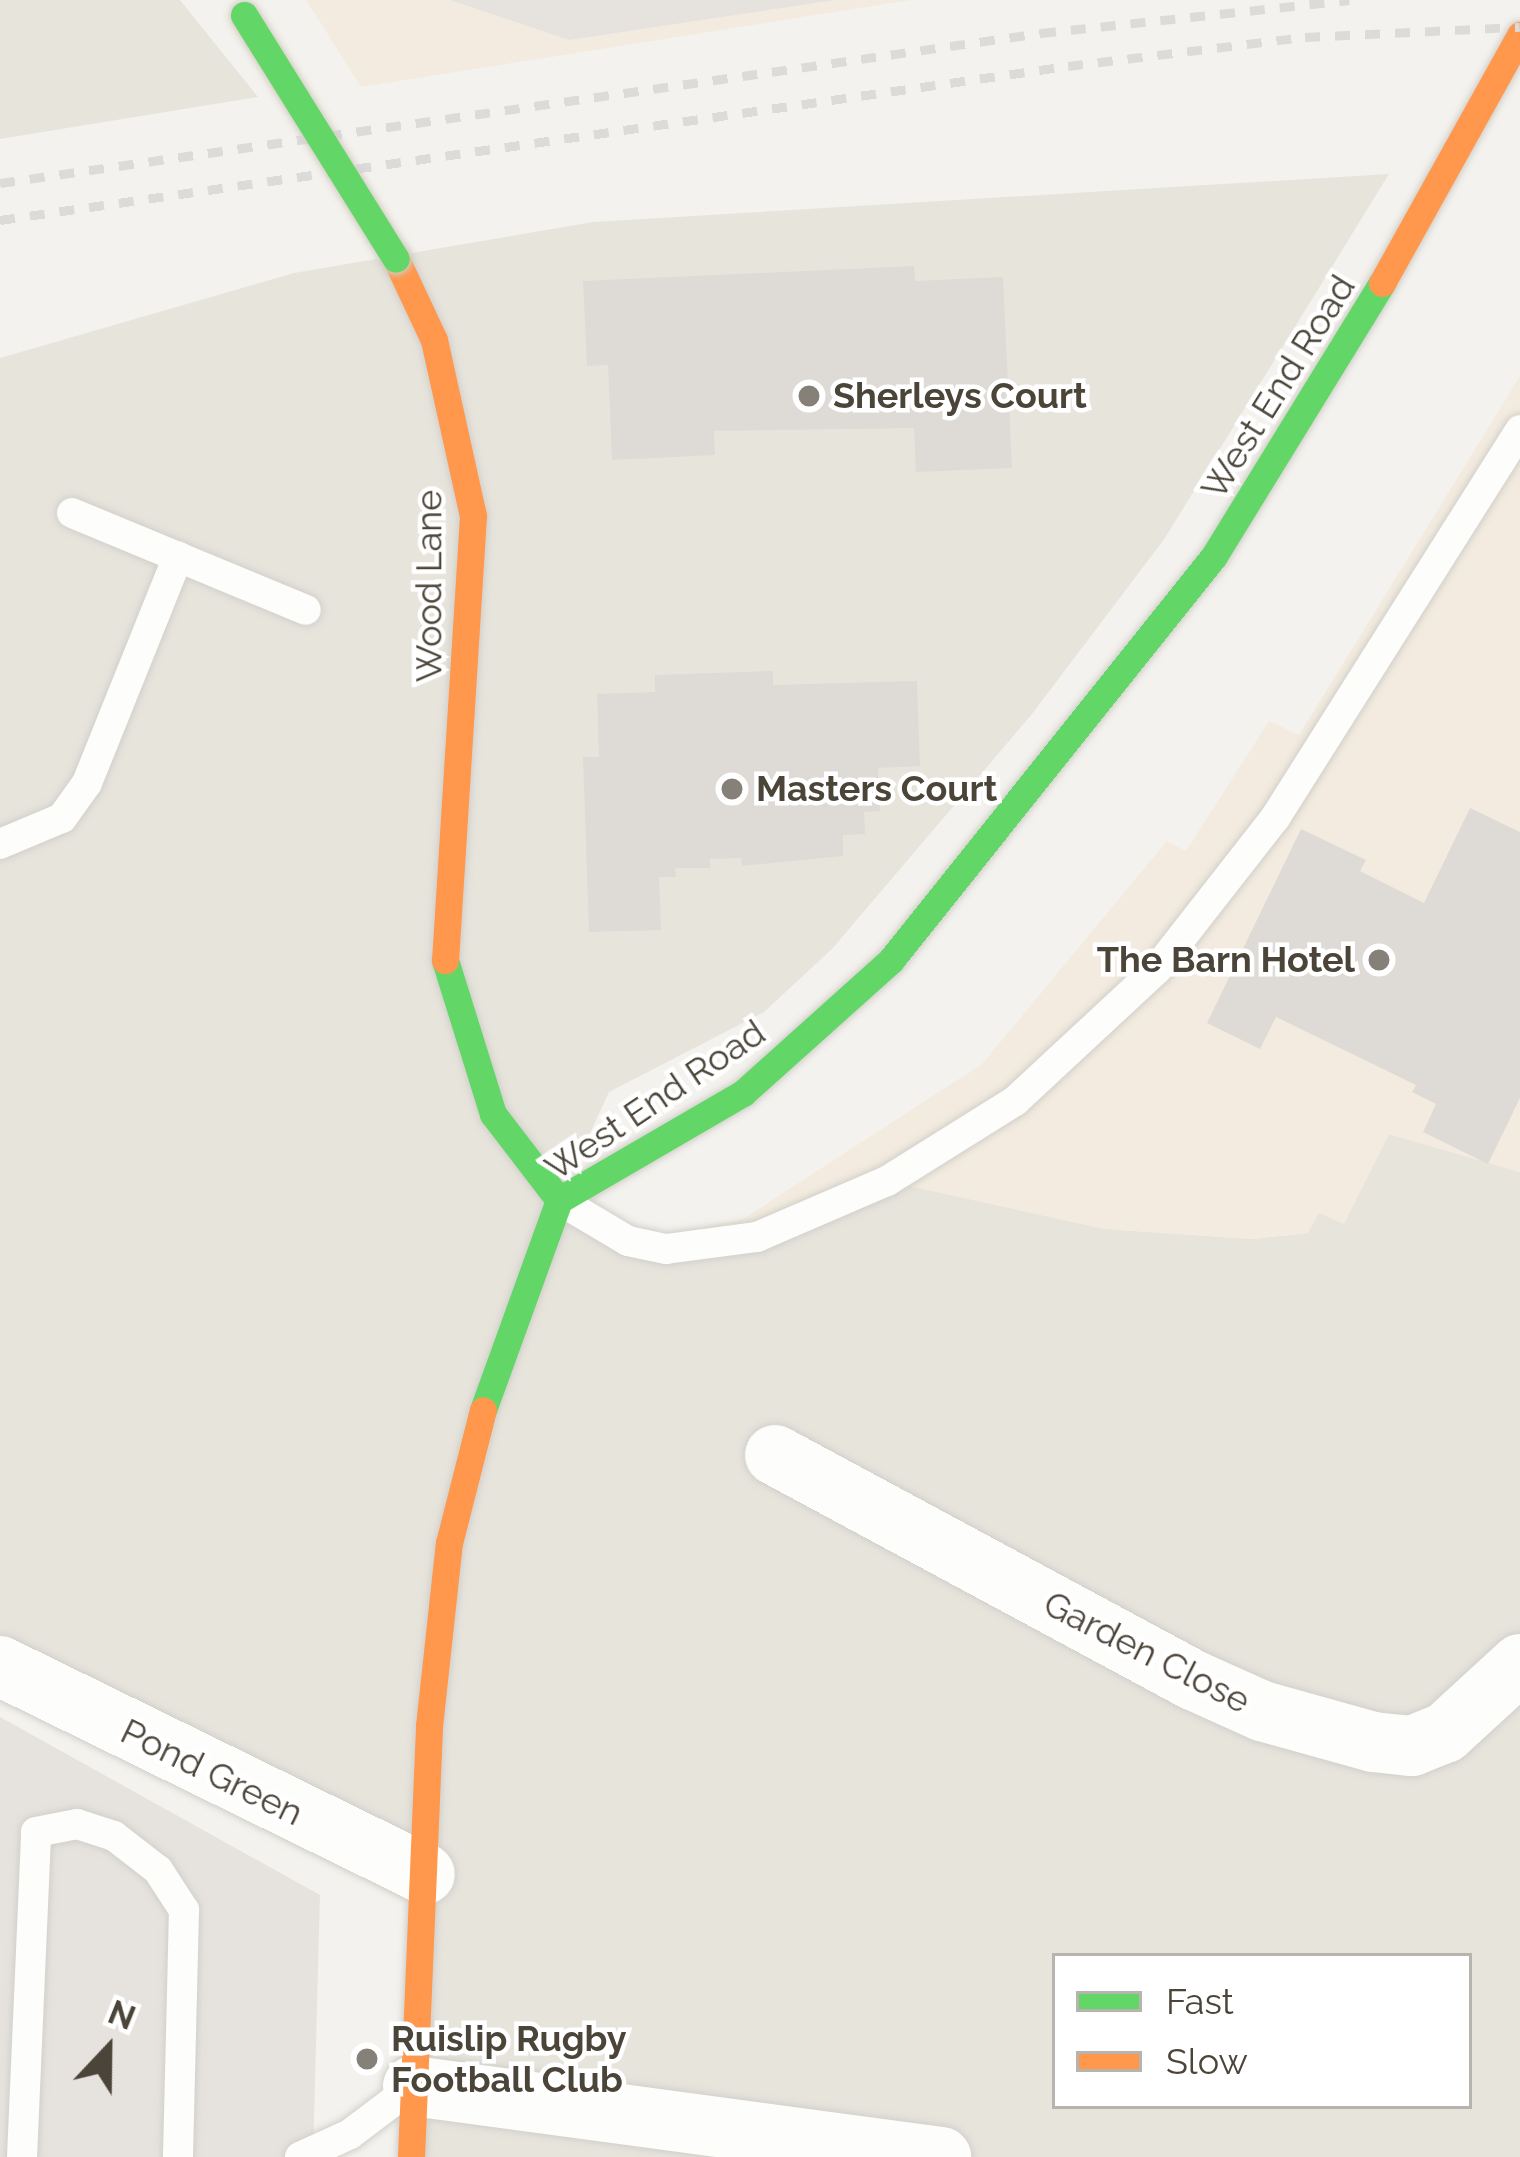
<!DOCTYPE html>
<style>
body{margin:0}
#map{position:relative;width:1520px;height:2157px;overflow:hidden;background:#f4f2ee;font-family:Raleway,sans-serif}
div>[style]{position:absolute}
.residential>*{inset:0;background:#e7e4dc}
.commercial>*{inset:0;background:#f3ebdf}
.parking>*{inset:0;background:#e6e3df}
.building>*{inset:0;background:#dedbd6}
.roads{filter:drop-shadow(0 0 3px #d2d0cb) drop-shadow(0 0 3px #d2d0cb)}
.lane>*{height:30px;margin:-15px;padding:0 15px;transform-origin:15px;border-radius:15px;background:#fdfdfc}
.street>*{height:60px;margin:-30px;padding:0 30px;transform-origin:30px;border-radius:30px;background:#fdfdfc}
.fast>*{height:27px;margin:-13.5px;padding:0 13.5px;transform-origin:13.5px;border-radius:13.5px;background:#63d668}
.slow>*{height:27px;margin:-13.5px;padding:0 13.5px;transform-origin:13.5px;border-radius:13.5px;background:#ff974d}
.rail>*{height:9px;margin-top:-4.5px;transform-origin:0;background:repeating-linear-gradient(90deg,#dbdbda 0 15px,transparent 0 30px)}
.bridges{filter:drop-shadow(0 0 3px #d3cfc5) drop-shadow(0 0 3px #d3cfc5)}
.fast-bridge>*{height:27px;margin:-13.5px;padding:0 13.5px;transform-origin:13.5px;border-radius:13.5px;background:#63d668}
.dots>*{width:33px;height:33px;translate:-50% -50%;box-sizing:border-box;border:6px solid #fff;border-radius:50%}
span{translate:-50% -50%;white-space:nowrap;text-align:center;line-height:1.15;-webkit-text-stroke:9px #fff;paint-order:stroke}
.street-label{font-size:36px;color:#4b4439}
.poi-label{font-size:36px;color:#4b4439;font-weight:700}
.left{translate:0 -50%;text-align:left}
.right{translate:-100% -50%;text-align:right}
.legend{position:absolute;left:1052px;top:1953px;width:420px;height:156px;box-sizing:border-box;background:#fff;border:3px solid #b7b4b0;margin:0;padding:15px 21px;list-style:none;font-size:36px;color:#4b4439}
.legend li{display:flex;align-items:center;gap:24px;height:60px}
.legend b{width:60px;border:3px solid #b7b4b0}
.north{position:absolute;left:48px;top:1989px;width:120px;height:120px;-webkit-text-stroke:9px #fff;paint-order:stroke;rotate:22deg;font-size:33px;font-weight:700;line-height:48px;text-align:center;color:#4b4439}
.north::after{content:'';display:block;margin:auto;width:42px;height:54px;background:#4b4439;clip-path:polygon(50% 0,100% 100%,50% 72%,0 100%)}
</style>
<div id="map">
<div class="residential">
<i style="clip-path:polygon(0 0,180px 0,258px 97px,0 139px)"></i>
<i style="clip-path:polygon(evenodd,1389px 174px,1165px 538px,1032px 714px,832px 949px,764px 1012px,609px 1092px,559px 1200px,666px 1249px,887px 1181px,1105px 1229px,1252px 1239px,1308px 1233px,1318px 1212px,1344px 1223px,1389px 1134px,1520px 1172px,1520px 2157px,411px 2157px,425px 1874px,0 1683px,0 358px,294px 273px,593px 222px,1389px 174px,1055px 1956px,1469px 1956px,1469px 2106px,1055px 2106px,1055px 1956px)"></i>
</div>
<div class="commercial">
<i style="clip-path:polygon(306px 0,911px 0,361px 87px)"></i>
<i style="clip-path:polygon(1520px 376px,1520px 1172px,1389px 1134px,1344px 1224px,1319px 1213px,1308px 1233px,1252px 1239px,1105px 1229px,887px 1181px,709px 1247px,704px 1227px,743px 1219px,982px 1064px,1167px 841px,1186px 851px,1269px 721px,1299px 735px)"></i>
</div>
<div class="parking">
<i style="clip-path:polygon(450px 0,835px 0,569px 40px)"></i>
<i style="clip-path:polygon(0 1717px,320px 1895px,313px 2157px,0 2157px)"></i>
</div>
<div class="building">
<i style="clip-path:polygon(914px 266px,915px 281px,1003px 277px,1012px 468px,916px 472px,914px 428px,714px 431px,715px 455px,612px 460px,608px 365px,587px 366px,583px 281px)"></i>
<i style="clip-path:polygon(773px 671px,773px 685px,917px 681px,920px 766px,878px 768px,880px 811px,864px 812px,865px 834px,843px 835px,843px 856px,742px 866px,741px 858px,710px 859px,710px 868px,675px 868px,676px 877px,659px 877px,661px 930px,589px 932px,583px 757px,599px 757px,597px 694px,655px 692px,655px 675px)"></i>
<i style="clip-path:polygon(1470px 808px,1520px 832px,1520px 1098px,1488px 1164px,1423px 1132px,1436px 1104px,1412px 1092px,1416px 1085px,1276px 1017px,1260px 1049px,1207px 1023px,1301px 829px,1366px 860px,1360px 871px,1424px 903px)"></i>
</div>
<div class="roads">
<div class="lane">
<i style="left:72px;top:513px;width:253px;rotate:22.5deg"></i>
<i style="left:0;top:844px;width:67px;rotate:-22.8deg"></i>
<i style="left:62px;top:818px;width:43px;rotate:-54.5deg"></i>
<i style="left:87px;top:783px;width:244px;rotate:-68.1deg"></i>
<i style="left:559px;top:1200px;width:80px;rotate:30.7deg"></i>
<i style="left:628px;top:1241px;width:39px;rotate:12deg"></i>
<i style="left:666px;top:1249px;width:92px;rotate:-7.5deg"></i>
<i style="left:757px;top:1237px;width:142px;rotate:-23.3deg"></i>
<i style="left:887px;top:1181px;width:151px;rotate:-32deg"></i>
<i style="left:1015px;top:1101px;width:194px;rotate:-42.9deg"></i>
<i style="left:1157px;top:969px;width:192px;rotate:-52deg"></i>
<i style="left:1275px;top:818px;width:459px;rotate:-57.7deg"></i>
<i style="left:22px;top:2157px;width:325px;rotate:-87.5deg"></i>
<i style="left:36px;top:1832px;width:42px;rotate:-11deg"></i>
<i style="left:77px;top:1824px;width:39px;rotate:18deg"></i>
<i style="left:114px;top:1836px;width:56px;rotate:37.7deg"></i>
<i style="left:158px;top:1870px;width:48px;rotate:57deg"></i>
<i style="left:184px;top:1910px;width:247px;rotate:91.4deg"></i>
<i style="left:300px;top:2157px;width:55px;rotate:-24.7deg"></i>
<i style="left:350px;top:2134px;width:76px;rotate:-37deg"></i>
</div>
<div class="street">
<i style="left:775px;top:1455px;width:475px;rotate:28.3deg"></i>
<i style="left:1193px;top:1680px;width:76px;rotate:24.2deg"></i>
<i style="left:1262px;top:1711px;width:115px;rotate:15.6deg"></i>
<i style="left:1373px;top:1742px;width:39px;rotate:6deg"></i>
<i style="left:1412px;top:1746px;width:35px;rotate:-22deg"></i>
<i style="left:1445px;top:1733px;width:102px;rotate:-42.6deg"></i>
<i style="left:0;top:1666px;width:473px;rotate:26.1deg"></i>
<i style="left:413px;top:2086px;width:533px;rotate:7.66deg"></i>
</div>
<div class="fast">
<i style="left:445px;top:960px;width:161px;rotate:72.7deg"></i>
<i style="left:493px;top:1114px;width:108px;rotate:52.5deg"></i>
<i style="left:483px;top:1410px;width:223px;rotate:-70.1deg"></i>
<i style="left:559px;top:1200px;width:213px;rotate:-30.2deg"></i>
<i style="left:743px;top:1093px;width:199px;rotate:-41.9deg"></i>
<i style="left:891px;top:960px;width:517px;rotate:-51.36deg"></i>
<i style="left:1214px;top:556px;width:321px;rotate:-58.4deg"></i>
</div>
<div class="slow">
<i style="left:396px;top:259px;width:89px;rotate:64.9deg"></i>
<i style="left:434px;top:340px;width:180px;rotate:77.5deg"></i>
<i style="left:473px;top:516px;width:445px;rotate:93.6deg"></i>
<i style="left:1382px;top:283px;width:284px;rotate:-60.9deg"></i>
<i style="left:411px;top:2157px;width:431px;rotate:-87.6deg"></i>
<i style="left:429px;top:1726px;width:184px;rotate:-83.8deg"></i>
<i style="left:449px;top:1543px;width:137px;rotate:-75.7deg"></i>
</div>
</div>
<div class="rail">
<i style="left:0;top:183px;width:1052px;rotate:-8.2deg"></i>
<i style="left:1041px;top:33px;width:310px;rotate:-6.1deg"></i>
<i style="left:0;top:220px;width:1079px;rotate:-8.21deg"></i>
<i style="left:1068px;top:66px;width:239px;rotate:-7deg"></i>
<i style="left:1305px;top:37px;width:215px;rotate:-2.7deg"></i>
</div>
<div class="bridges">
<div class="fast-bridge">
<i style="left:244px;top:15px;width:287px;rotate:58.1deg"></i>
</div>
</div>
<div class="dots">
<i style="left:809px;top:396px;background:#868178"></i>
<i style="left:732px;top:789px;background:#868178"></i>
<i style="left:1379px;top:960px;background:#868178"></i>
<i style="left:367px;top:2059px;background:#868178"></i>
</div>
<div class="street-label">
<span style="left:1278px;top:387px;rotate:-58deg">West End Road</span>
<span style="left:429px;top:586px;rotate:-90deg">Wood Lane</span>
<span style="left:655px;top:1100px;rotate:-34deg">West End Road</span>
<span style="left:1147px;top:1652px;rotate:27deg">Garden Close</span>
<span style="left:212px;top:1772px;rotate:26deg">Pond Green</span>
</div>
<div class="poi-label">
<span class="left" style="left:833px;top:396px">Sherleys Court</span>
<span class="left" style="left:756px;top:789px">Masters Court</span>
<span class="right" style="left:1355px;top:960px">The Barn Hotel</span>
<span class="left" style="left:391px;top:2059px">Ruislip Rugby<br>Football Club</span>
</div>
<ul class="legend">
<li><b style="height:15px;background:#63d668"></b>Fast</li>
<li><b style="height:15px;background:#ff974d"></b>Slow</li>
</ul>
<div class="north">N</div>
</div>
